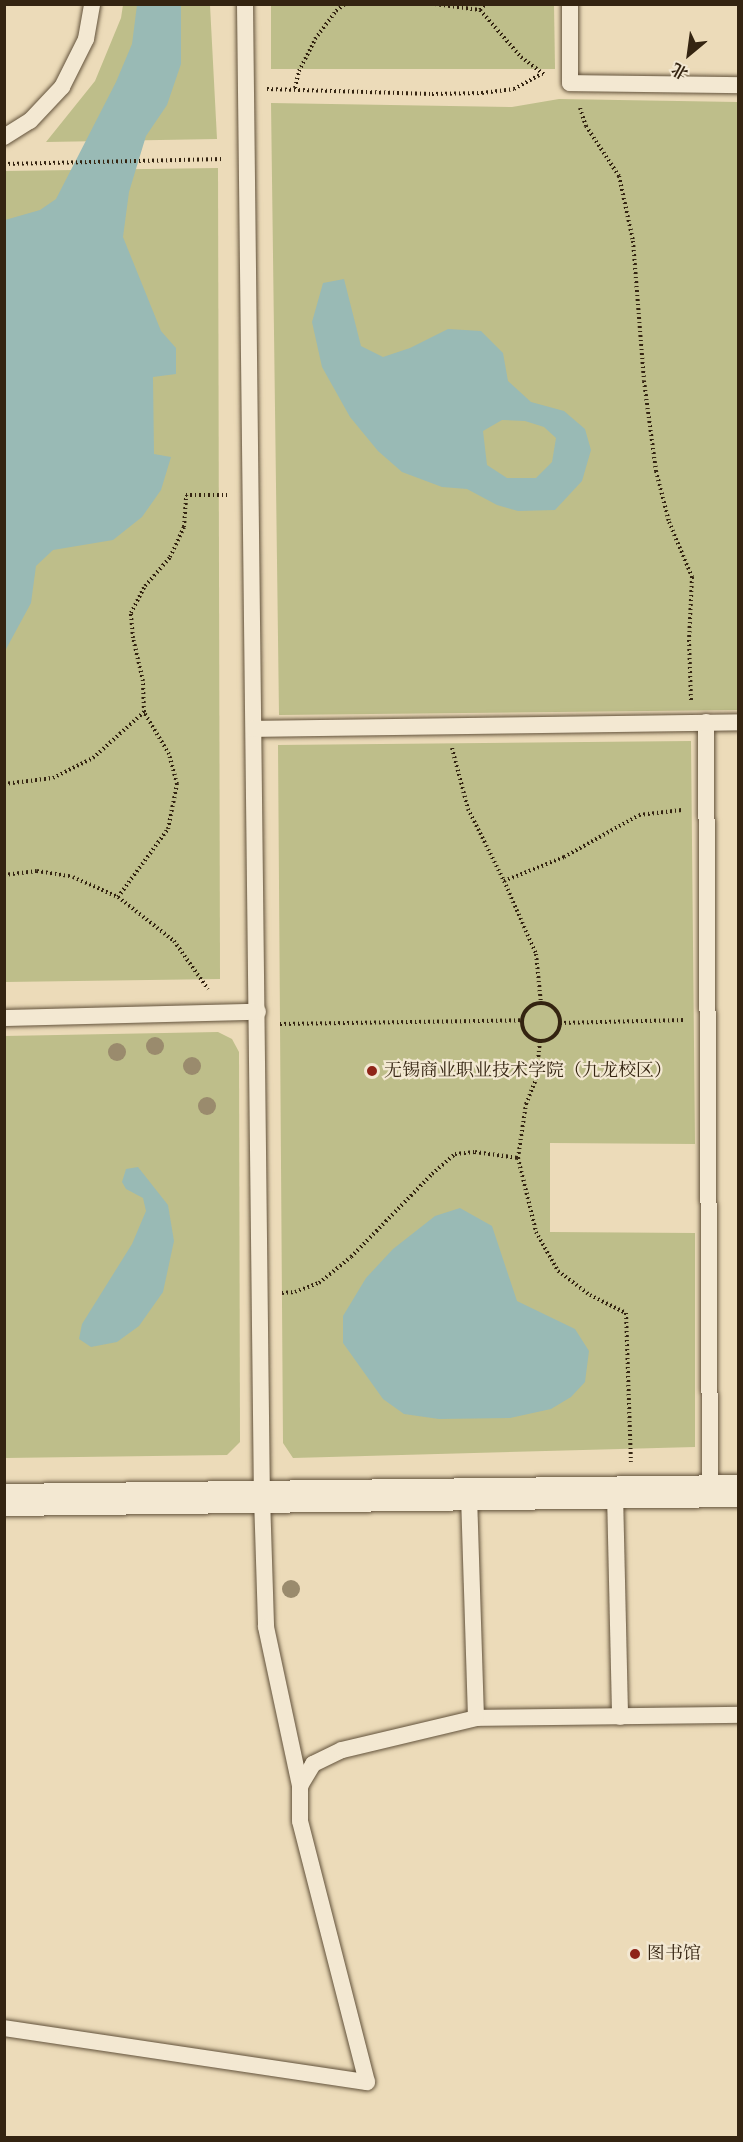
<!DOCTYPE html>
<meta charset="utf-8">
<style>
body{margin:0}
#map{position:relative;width:743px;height:2142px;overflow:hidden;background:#ecdbb9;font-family:"Old Standard TT","Noto Serif SC",serif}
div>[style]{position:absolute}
.green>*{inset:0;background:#bebe8a}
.water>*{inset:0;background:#99bab5}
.path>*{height:4px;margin-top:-2px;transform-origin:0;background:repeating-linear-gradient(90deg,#342411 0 1.5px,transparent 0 4.5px)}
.path>.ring{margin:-2px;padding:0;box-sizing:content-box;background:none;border:4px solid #342411;border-radius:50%}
.roads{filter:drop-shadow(0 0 2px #62523b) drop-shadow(0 0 2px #62523b)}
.service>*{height:16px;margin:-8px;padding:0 8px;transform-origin:8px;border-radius:8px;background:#f3e8d2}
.minor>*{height:32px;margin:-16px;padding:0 16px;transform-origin:16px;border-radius:16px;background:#f3e8d2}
.trees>*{width:18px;height:18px;margin:-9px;border-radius:50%;background:#9a8b6d}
.dots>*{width:16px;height:16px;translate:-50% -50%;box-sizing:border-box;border:3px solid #f3e8d2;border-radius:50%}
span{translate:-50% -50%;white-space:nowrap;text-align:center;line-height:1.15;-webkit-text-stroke:4.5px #f3e8d2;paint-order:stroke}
.poi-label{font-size:18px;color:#342411}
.left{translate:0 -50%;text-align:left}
.frame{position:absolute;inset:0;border:6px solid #342411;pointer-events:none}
.north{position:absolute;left:659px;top:24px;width:60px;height:60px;-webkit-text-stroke:4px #f3e8d2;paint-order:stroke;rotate:209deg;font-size:16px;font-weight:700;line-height:24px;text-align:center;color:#342411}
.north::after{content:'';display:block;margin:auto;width:21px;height:27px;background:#342411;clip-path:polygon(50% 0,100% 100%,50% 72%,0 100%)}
</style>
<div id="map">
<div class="green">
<i style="clip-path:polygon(123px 5px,210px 5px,217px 139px,46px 142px,95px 81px,121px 18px)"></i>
<i style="clip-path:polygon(271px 5px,554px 5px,555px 69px,271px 69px)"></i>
<i style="clip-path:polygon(559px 99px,738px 102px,738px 710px,279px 715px,271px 103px,512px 107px)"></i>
<i style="clip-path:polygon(218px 168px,220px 979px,5px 982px,4px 171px)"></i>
<i style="clip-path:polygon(691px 741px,695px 1144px,550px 1143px,550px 1232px,695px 1233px,695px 1447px,293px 1458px,283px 1443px,278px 745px)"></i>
<i style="clip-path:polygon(218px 1032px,232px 1039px,239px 1052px,240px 1442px,227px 1455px,5px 1458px,4px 1036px)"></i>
</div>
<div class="water">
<i style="clip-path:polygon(137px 5px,181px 5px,181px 64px,167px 105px,146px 136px,129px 192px,123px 237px,161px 331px,176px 348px,176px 374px,153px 377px,154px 454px,171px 457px,161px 490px,142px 517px,113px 540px,53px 550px,36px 566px,31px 603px,5px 651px,5px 220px,40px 210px,56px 199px,116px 82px,132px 44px)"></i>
<i style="clip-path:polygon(evenodd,344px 279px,361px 346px,383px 357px,410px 348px,448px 329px,481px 331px,503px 353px,508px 381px,531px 402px,564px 411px,585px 429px,591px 450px,582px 481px,555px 510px,518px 511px,497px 505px,467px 489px,442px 487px,402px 472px,378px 451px,350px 417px,322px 367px,312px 322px,323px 283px,344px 279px,502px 420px,525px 421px,544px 427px,556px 438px,552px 462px,536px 478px,507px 478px,487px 465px,483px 431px,502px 420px)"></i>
<i style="clip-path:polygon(138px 1167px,168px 1205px,174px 1241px,163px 1292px,139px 1326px,117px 1342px,91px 1347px,79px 1339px,82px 1324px,132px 1244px,146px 1211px,143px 1198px,126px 1189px,122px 1182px,126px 1169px)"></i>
<i style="clip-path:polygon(460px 1208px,492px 1226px,517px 1301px,575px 1329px,589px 1351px,585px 1382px,571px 1397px,551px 1409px,510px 1418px,439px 1419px,404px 1414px,383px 1399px,343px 1343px,343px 1316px,366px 1278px,393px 1249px,435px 1216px)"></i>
</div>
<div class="path">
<i style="left:435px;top:4px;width:45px;rotate:7.6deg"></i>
<i style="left:480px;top:10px;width:8px;rotate:-50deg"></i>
<i style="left:480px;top:10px;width:62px;rotate:48.9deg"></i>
<i style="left:521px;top:57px;width:30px;rotate:37deg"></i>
<i style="left:295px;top:88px;width:17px;rotate:-77deg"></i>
<i style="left:299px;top:71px;width:36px;rotate:-63deg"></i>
<i style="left:315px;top:39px;width:35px;rotate:-53deg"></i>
<i style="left:336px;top:11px;width:11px;rotate:-38deg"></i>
<i style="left:267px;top:89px;width:165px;rotate:1.7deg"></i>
<i style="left:432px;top:94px;width:50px;rotate:-1.1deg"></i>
<i style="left:482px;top:93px;width:32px;rotate:-7deg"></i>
<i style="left:514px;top:89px;width:31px;rotate:-29deg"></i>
<i style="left:580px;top:108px;width:19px;rotate:72deg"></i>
<i style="left:586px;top:126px;width:60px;rotate:56.6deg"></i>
<i style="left:619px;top:176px;width:66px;rotate:77.8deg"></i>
<i style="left:633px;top:241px;width:140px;rotate:85.5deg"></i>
<i style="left:644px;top:381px;width:91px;rotate:82.4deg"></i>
<i style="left:656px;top:471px;width:53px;rotate:75.7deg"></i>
<i style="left:669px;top:522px;width:60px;rotate:67.3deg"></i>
<i style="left:692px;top:577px;width:63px;rotate:92.7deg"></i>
<i style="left:689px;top:640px;width:61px;rotate:88.1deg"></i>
<i style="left:4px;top:164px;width:219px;rotate:-1.3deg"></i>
<i style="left:452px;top:748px;width:63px;rotate:75.3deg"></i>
<i style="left:468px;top:809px;width:80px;rotate:63.4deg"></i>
<i style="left:504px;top:881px;width:80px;rotate:66.3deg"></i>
<i style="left:536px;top:954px;width:49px;rotate:84.2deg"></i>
<i style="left:4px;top:784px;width:49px;rotate:-7deg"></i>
<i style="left:53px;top:778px;width:45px;rotate:-26.6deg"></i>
<i style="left:93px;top:758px;width:69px;rotate:-42deg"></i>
<i style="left:4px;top:875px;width:33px;rotate:-7deg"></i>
<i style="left:37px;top:871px;width:36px;rotate:9deg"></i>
<i style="left:73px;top:877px;width:49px;rotate:24deg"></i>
<i style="left:118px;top:897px;width:71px;rotate:38.2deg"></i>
<i style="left:174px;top:941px;width:59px;rotate:54.7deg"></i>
<i style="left:504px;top:881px;width:65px;rotate:-21.8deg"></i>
<i style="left:564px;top:857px;width:86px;rotate:-29.2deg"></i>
<i style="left:639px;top:815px;width:43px;rotate:-6.6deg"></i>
<i style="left:118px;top:897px;width:84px;rotate:-53.7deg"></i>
<i style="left:168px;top:829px;width:46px;rotate:-78.7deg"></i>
<i style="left:177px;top:784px;width:31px;rotate:-105deg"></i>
<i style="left:169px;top:754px;width:49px;rotate:-120.8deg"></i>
<i style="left:144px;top:712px;width:31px;rotate:-92deg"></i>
<i style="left:143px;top:681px;width:44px;rotate:-103.1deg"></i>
<i style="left:133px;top:638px;width:25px;rotate:-95deg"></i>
<i style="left:131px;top:613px;width:30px;rotate:-63deg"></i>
<i style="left:145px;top:586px;width:38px;rotate:-49deg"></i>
<i style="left:170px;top:557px;width:33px;rotate:-65deg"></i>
<i style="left:184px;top:527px;width:32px;rotate:-86deg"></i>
<i style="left:186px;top:495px;width:41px"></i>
<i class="ring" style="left:522px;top:1003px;width:34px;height:34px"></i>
<i style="left:560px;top:1023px;width:125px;rotate:-1.4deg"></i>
<i style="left:280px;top:1024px;width:242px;rotate:-0.9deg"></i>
<i style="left:518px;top:1158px;width:76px;rotate:76.3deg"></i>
<i style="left:536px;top:1232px;width:45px;rotate:60.6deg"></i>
<i style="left:558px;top:1271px;width:40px;rotate:37deg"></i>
<i style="left:590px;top:1295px;width:40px;rotate:26.6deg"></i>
<i style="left:626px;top:1313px;width:149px;rotate:88.1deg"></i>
<i style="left:282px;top:1293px;width:13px;rotate:-4deg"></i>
<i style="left:295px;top:1292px;width:26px;rotate:-21deg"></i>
<i style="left:319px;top:1283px;width:41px;rotate:-39.1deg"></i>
<i style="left:351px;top:1257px;width:116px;rotate:-45.7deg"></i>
<i style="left:432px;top:1174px;width:30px;rotate:-41deg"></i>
<i style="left:455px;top:1154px;width:20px;rotate:-6deg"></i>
<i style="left:475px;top:1152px;width:43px;rotate:7.9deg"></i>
<i style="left:518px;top:1158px;width:55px;rotate:-81.6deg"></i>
<i style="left:526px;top:1104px;width:27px;rotate:-68deg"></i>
<i style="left:536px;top:1079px;width:38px;rotate:-84deg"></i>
</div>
<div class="roads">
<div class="service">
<i style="left:245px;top:4px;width:1493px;rotate:89.35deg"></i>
<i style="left:262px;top:1497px;width:130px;rotate:88.2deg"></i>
<i style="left:266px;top:1627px;width:163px;rotate:77.9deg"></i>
<i style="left:570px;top:4px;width:79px;rotate:90deg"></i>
<i style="left:570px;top:83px;width:168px;rotate:0.7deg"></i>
<i style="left:4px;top:137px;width:31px;rotate:-32deg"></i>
<i style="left:30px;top:121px;width:47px;rotate:-46.7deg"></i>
<i style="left:62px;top:87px;width:54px;rotate:-63.4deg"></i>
<i style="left:86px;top:39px;width:36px;rotate:-80deg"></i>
<i style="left:706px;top:722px;width:770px;rotate:89.7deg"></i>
<i style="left:254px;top:729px;width:484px;rotate:-0.8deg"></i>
<i style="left:4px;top:1018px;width:254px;rotate:-1.4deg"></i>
<i style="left:615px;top:1493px;width:224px;rotate:88.7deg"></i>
<i style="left:476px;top:1718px;width:262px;rotate:-0.7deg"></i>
<i style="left:4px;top:2028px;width:367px;rotate:8.5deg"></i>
<i style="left:367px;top:2082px;width:269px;rotate:-104.4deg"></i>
<i style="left:300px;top:1821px;width:35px;rotate:-90deg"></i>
<i style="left:300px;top:1786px;width:26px;rotate:-59deg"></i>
<i style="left:313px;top:1764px;width:32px;rotate:-26deg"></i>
<i style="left:342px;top:1750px;width:138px;rotate:-13.4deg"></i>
<i style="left:476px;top:1718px;width:224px;rotate:-91.8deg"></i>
</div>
<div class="minor">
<i style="left:4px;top:1500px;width:734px;rotate:-0.7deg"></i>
</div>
</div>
<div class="trees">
<i style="left:155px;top:1046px"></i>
<i style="left:117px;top:1052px"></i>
<i style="left:192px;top:1066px"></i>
<i style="left:207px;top:1106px"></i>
<i style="left:291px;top:1589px"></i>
</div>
<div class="dots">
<i style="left:372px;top:1071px;background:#8f2418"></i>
<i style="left:635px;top:1954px;background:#8f2418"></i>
</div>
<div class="poi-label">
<span class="left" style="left:384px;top:1071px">无锡商业职业技术学院（九龙校区）</span>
<span class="left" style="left:647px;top:1954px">图书馆</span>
</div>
<div class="frame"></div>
<div class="north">北</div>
</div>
